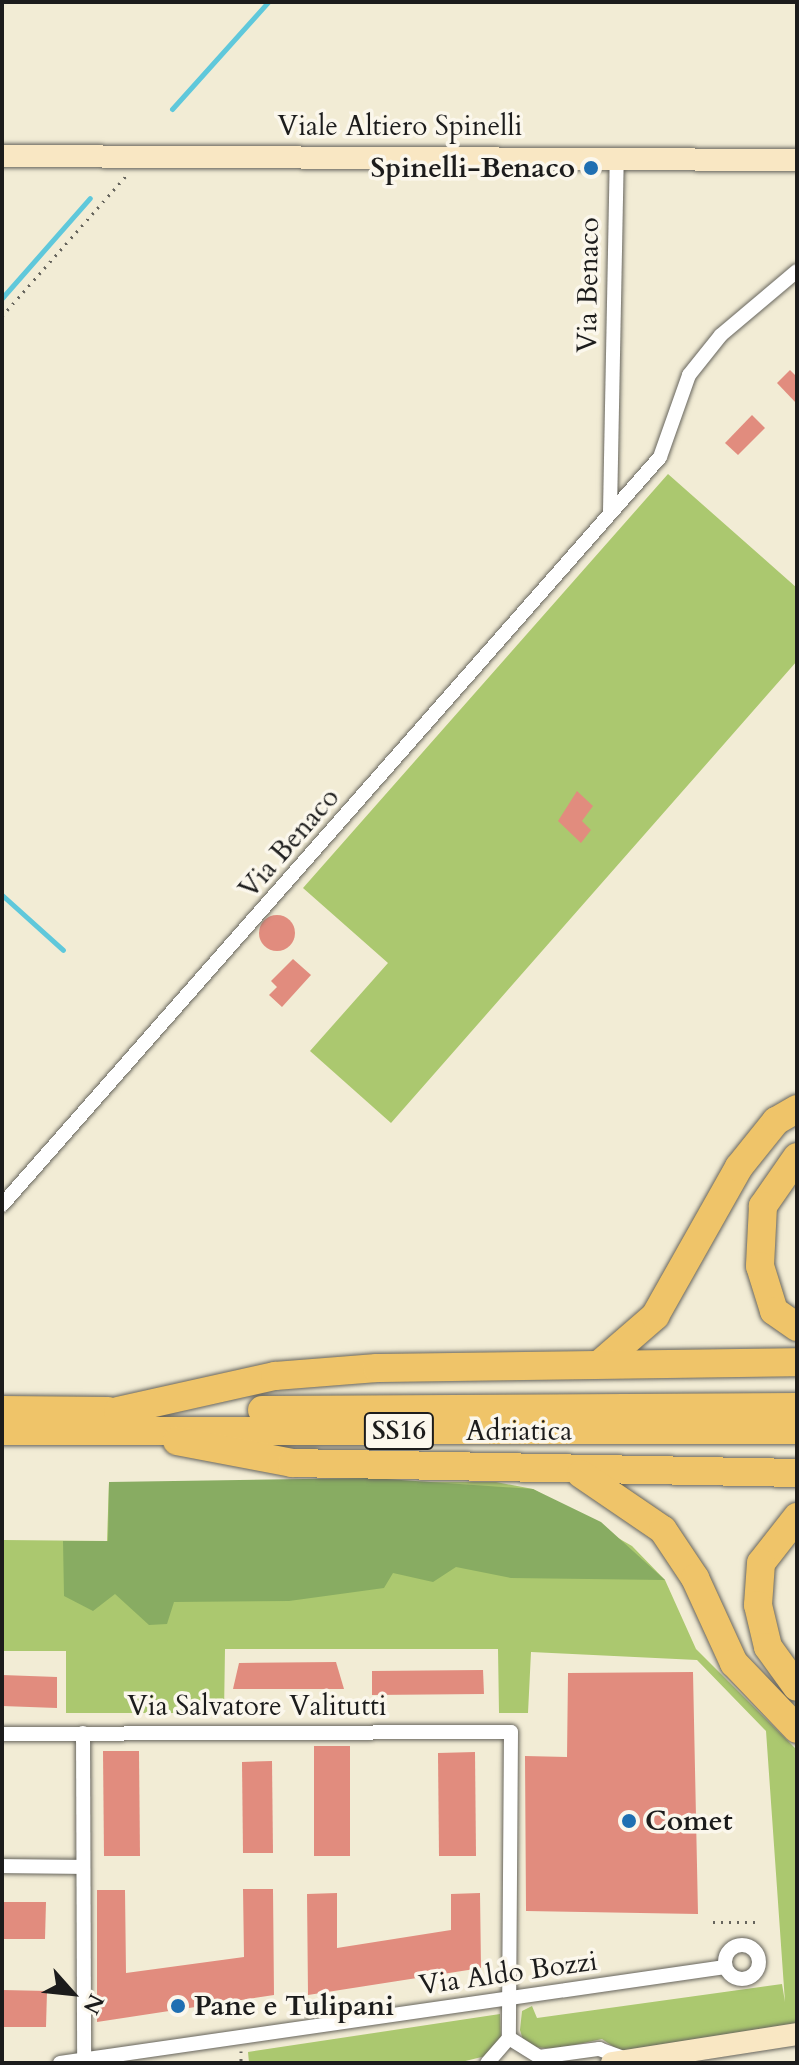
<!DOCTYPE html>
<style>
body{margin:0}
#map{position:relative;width:799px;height:2065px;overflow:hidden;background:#f2ecd5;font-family:Cardo,serif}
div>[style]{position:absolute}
.green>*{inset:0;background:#abc86f}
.forest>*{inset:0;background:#88ac62}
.stream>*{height:5px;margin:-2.5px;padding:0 2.5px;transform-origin:2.5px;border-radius:2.5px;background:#5fc8db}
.building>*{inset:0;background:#e18c7e}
.round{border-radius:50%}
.path>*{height:3px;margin-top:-1.5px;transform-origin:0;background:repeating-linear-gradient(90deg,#67655d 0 2px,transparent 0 8px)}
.roads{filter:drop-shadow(0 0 2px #67655d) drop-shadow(0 0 2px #67655d)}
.street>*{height:14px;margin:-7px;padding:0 7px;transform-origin:7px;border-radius:7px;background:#fff}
.street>.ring{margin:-7px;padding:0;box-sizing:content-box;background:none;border:14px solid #fff;border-radius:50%}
.secondary>*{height:22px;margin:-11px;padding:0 11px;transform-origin:11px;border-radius:11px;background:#f9e7c3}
.highway>*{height:28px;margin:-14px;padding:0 14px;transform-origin:14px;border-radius:14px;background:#efc469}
.dots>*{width:22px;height:22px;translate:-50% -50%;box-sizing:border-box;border:4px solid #fbf7ec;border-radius:50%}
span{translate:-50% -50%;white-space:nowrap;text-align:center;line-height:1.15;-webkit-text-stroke:7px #fbf7ec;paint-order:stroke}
.shield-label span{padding:2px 6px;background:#fbf7ec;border:2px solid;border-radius:6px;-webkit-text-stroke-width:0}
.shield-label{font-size:26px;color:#1c1c1c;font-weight:700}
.street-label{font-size:28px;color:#1c1c1c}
.poi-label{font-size:28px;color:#1c1c1c;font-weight:700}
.right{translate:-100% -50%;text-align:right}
.left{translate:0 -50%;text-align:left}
.frame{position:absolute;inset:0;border:4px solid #1c1c1c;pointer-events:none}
.north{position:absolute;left:32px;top:1953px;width:80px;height:80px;-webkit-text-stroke:6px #fbf7ec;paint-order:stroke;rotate:117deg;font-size:22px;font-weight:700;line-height:32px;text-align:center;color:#1c1c1c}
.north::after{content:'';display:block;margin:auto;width:28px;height:36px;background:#1c1c1c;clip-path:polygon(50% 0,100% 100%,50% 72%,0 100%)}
</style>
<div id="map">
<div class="green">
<i style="clip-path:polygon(668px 474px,797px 588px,797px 661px,391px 1123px,310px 1051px,388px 963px,303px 888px)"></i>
<i style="clip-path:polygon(109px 1482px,496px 1482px,533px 1489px,632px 1546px,665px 1580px,696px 1649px,797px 1750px,797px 2023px,620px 2051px,602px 2039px,555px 2049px,525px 2046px,520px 2030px,522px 2011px,532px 2006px,537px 2018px,782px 1984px,785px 2002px,766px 1731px,697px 1660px,531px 1652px,528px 1713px,499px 1713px,498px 1649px,225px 1649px,224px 1713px,66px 1713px,66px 1651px,2px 1651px,2px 1540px,107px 1541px)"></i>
<i style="clip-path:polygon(500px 2014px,501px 2041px,486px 2056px,457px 2063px,249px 2063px,248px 2052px)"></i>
</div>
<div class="forest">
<i style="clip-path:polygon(372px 1478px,533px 1489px,601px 1522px,665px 1580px,511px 1578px,456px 1567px,433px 1582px,393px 1573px,384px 1588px,289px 1601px,174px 1602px,167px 1624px,149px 1625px,115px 1594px,93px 1611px,64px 1596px,63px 1541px,108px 1541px,109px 1482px)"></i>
</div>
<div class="stream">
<i style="left:172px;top:109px;width:144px;rotate:-48.1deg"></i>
<i style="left:2px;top:298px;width:133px;rotate:-48.7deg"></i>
<i style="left:2px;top:895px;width:82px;rotate:42deg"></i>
</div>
<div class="building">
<i style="clip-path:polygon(790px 370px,797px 377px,797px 404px,777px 383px)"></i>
<i style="clip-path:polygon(752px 415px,765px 428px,738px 455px,725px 443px)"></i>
<i style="clip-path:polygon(577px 791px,593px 806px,582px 821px,591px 830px,581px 843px,558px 821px)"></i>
<i class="round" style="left:259px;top:915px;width:36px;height:36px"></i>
<i style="clip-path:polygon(293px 959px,311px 975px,282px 1007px,269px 995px,277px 987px,271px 981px)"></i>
<i style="clip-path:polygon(336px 1662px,344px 1689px,233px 1689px,239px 1663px)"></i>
<i style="clip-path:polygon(483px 1670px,484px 1694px,372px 1695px,372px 1671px)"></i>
<i style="clip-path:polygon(693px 1672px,698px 1914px,526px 1911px,525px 1756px,567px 1757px,568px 1673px)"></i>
<i style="clip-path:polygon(2px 1675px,57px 1677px,57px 1708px,2px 1706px)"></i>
<i style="clip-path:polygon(314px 1746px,350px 1746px,350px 1856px,314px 1856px)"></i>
<i style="clip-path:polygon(103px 1751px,139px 1751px,140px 1856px,104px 1856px)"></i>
<i style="clip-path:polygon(475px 1752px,476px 1856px,439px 1856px,438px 1753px)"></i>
<i style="clip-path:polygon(272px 1761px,273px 1853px,243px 1853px,242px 1762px)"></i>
<i style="clip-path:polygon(243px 1889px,273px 1889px,274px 1995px,97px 2022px,97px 1890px,125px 1890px,126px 1973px,244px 1957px)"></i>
<i style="clip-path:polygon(337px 1893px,337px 1948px,451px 1930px,451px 1894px,480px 1893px,481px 1968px,308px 1995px,307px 1894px)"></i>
<i style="clip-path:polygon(2px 1902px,46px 1902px,45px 1939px,2px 1939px)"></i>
<i style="clip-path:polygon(2px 1990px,47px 1991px,46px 2027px,2px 2027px)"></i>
</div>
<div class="path">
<i style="left:2px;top:316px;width:187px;rotate:-48.5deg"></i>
<i style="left:713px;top:1922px;width:45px"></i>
<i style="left:241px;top:2051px;width:12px;rotate:90deg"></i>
</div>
<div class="roads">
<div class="street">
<i style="left:610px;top:511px;width:354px;rotate:-88.9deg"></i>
<i style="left:2px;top:1205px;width:996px;rotate:-48.66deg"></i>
<i style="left:660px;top:457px;width:87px;rotate:-70.5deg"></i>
<i style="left:689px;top:375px;width:51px;rotate:-51.3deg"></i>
<i style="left:721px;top:335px;width:99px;rotate:-40.1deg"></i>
<i style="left:83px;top:1733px;width:327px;rotate:89.8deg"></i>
<i style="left:2px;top:1734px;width:509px;rotate:-0.23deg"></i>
<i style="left:511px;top:1732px;width:306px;rotate:90.4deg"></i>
<i style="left:509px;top:2038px;width:33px;rotate:131deg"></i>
<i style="left:2px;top:1866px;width:81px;rotate:0.7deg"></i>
<i class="ring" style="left:725px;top:1945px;width:20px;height:20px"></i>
<i style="left:509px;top:2038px;width:36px;rotate:32deg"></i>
<i style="left:539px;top:2057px;width:61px;rotate:-7.6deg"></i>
<i style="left:599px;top:2049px;width:30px;rotate:20deg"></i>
<i style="left:60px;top:2063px;width:672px;rotate:-8.21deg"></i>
</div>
<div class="secondary">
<i style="left:2px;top:156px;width:795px;rotate:0.29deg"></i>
<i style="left:612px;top:2063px;width:187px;rotate:-8.9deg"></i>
</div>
<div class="highway">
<i style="left:797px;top:1157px;width:60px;rotate:124.8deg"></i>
<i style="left:763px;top:1206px;width:60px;rotate:92.9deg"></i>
<i style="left:760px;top:1266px;width:47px;rotate:72.7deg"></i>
<i style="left:774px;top:1311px;width:28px;rotate:35deg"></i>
<i style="left:601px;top:1363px;width:72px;rotate:-41deg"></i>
<i style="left:655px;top:1316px;width:171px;rotate:-60.6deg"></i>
<i style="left:739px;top:1167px;width:59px;rotate:-51.2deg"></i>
<i style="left:776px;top:1121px;width:24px;rotate:-30deg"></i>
<i style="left:2px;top:1410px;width:106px;rotate:0.5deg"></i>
<i style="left:262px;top:1410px;width:535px;rotate:-0.32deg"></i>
<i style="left:118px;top:1411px;width:161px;rotate:-12.6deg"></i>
<i style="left:275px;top:1376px;width:102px;rotate:-4.5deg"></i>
<i style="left:377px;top:1368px;width:420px;rotate:-0.8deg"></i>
<i style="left:2px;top:1431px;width:795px;rotate:-0.07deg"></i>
<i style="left:177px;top:1441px;width:117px;rotate:10.8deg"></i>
<i style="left:292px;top:1463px;width:505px;rotate:1.13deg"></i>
<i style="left:581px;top:1474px;width:99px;rotate:34.3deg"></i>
<i style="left:663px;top:1530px;width:58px;rotate:56.3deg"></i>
<i style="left:695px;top:1578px;width:94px;rotate:65.4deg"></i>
<i style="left:734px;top:1663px;width:91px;rotate:46.3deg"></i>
<i style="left:797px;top:1517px;width:58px;rotate:128deg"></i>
<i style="left:761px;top:1563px;width:42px;rotate:94.1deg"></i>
<i style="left:758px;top:1605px;width:43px;rotate:76.6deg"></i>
<i style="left:768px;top:1647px;width:49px;rotate:54.1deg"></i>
</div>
</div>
<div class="dots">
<i style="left:591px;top:168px;background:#1f6fb2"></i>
<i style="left:629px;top:1821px;background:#1f6fb2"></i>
<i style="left:178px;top:2006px;background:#1f6fb2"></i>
</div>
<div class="shield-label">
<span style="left:399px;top:1431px">SS16</span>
</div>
<div class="street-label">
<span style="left:400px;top:126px">Viale Altiero Spinelli</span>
<span style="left:588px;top:285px;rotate:-89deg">Via Benaco</span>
<span style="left:289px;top:843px;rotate:-49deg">Via Benaco</span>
<span style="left:519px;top:1431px">Adriatica</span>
<span style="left:257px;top:1706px">Via Salvatore Valitutti</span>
<span style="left:508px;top:1973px;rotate:-8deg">Via Aldo Bozzi</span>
</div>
<div class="poi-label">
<span class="right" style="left:575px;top:168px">Spinelli-Benaco</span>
<span class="left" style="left:645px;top:1821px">Comet</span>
<span class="left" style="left:194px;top:2006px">Pane e Tulipani</span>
</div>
<div class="frame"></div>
<div class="north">N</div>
</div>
